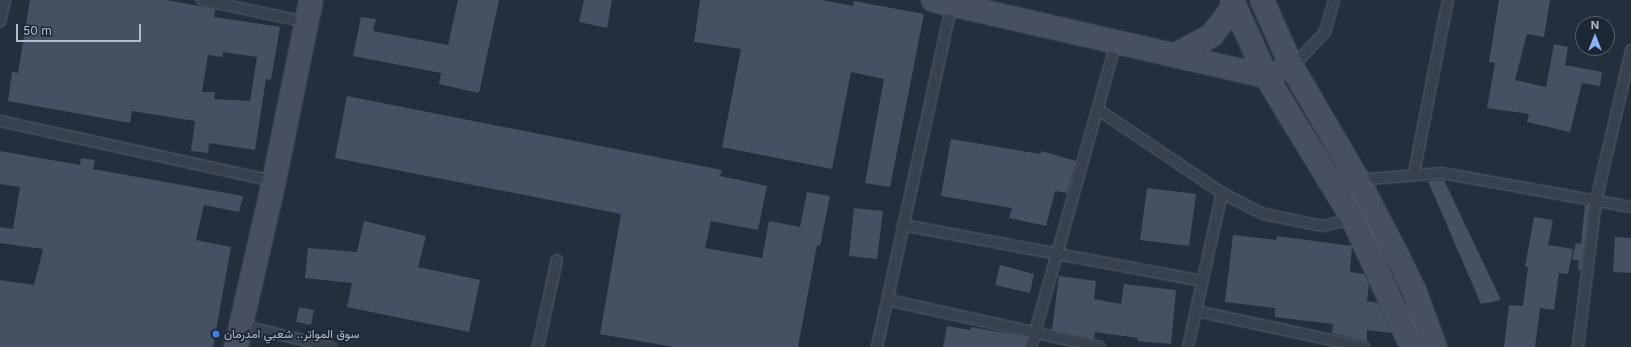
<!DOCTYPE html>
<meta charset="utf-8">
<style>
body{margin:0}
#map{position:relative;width:1631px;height:347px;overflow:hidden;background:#242f3e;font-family:Inter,Vazirmatn,sans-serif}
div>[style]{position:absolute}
.building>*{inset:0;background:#455162}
.roads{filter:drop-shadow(0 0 1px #565f6c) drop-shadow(0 0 1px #565f6c)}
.lane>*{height:10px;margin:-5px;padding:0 5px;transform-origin:5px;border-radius:5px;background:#38414e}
.secondary>*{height:22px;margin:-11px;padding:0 11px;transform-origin:11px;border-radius:11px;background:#465061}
.dots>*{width:11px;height:11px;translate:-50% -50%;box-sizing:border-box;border:2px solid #1d2633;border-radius:50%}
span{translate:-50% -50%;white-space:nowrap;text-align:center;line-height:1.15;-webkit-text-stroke:3.5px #1d2633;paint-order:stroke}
.poi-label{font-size:12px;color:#b4bcc9}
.left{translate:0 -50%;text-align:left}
.north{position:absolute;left:1575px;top:16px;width:40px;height:40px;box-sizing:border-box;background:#1d2633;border:1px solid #59626f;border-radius:50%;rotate:0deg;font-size:11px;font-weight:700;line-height:16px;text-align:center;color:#b4bcc9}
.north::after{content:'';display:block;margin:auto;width:14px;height:18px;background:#8ab4f8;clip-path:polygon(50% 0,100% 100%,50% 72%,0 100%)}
.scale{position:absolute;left:16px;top:24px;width:125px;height:18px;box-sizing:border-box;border:2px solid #b4bcc9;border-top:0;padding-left:5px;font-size:12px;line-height:14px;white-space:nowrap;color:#b4bcc9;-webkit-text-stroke:3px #1d2633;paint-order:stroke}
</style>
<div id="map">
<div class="building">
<i style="clip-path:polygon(evenodd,30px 0,166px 0,215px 9px,214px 17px,280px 27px,271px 80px,266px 79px,255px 150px,209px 143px,208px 153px,191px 151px,195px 121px,132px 111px,130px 123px,8px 101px,12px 72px,18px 73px,30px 0,223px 52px,257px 57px,250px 101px,214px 99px,215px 92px,202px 92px,208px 55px,223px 57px,223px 52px)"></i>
<i style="clip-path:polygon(458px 0,499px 0,479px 93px,439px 84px,441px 73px,353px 56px,361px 17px,376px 19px,373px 31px,448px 45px)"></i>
<i style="clip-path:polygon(584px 0,612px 0,607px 28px,579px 22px)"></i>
<i style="clip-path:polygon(700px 0,822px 0,853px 6px,854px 1px,924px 14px,890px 187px,865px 183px,884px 79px,851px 72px,832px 169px,722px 147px,741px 49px,694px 42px)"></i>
<i style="clip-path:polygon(1499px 0,1550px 0,1544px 37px,1527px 34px,1515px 80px,1546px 87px,1554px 44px,1568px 47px,1565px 65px,1602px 72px,1600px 86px,1582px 83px,1570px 132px,1527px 122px,1529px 114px,1487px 108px,1495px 63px,1489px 62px)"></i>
<i style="clip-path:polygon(347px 96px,722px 170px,720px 176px,767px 186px,758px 230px,711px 221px,705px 248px,762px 258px,769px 221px,800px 227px,807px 192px,830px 196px,820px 246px,817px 245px,798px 347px,673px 347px,600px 334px,621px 214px,335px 158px)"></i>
<i style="clip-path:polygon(951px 139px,1040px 154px,1041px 151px,1076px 161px,1067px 193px,1055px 191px,1046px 226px,1009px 218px,1012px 208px,941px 196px)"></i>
<i style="clip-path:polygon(0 151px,80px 165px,81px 158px,95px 160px,93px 169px,243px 196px,239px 212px,204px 205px,196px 240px,231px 247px,213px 347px,0 347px,0 280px,34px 285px,43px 249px,0 243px,0 227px,13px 229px,20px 187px,0 184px)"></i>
<i style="clip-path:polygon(1444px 180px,1501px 300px,1481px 304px,1428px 181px)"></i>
<i style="clip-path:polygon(1147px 188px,1196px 194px,1189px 246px,1140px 240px)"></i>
<i style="clip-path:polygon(1585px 205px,1589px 206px,1581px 270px,1578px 270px,1579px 261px,1572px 259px,1576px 243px,1581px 244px)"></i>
<i style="clip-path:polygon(854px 208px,883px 211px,877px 259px,849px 256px)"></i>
<i style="clip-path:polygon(1534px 217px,1553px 220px,1548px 245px,1573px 249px,1568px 274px,1559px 273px,1554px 310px,1540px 308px,1535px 347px,1504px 347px,1509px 305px,1523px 306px,1528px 267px,1525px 267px)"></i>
<i style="clip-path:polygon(364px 221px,426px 236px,418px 267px,480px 280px,469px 332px,347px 307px,352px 283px,305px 278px,308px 248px,357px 252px)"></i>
<i style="clip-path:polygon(1233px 235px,1276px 240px,1277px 236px,1352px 246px,1350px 272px,1364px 274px,1369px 284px,1367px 301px,1378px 303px,1392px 333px,1367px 330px,1367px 341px,1332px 333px,1333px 324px,1275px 317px,1275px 308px,1225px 302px)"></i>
<i style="clip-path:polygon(1615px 237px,1631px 238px,1631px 273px,1613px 272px)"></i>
<i style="clip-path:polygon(1000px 265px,1034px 274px,1030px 293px,995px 285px)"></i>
<i style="clip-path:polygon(1059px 276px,1096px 281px,1094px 299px,1121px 304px,1124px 284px,1176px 290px,1171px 344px,1137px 341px,1138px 338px,1095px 332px,1094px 339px,1052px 330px)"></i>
<i style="clip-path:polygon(299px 307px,314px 310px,311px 325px,296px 322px)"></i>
<i style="clip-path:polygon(947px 326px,970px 330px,971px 327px,1027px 337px,1025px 347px,943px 347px)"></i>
</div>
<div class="roads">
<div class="lane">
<i style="left:202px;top:0;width:106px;rotate:11.9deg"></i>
<i style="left:0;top:22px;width:23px;rotate:-77deg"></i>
<i style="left:1292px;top:67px;width:48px;rotate:-46.7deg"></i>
<i style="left:1325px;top:32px;width:33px;rotate:-74deg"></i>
<i style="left:1097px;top:109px;width:151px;rotate:33.9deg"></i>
<i style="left:1222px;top:193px;width:33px;rotate:27deg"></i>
<i style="left:1251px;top:208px;width:14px;rotate:25deg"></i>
<i style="left:1264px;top:214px;width:59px;rotate:11.7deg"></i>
<i style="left:1322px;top:226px;width:32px;rotate:-13deg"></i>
<i style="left:0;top:121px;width:280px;rotate:12.4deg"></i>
<i style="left:1414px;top:173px;width:176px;rotate:-78.9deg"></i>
<i style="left:1358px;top:180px;width:84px;rotate:-4.8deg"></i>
<i style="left:1442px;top:173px;width:192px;rotate:10.2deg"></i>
<i style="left:903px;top:225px;width:304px;rotate:10.6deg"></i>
<i style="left:888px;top:300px;width:217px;rotate:12.5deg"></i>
<i style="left:1196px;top:311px;width:172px;rotate:12.1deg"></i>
<i style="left:241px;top:325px;width:93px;rotate:13.7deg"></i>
<i style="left:538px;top:347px;width:89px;rotate:-77.7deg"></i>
<i style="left:877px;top:347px;width:351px;rotate:-77.7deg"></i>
<i style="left:1031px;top:347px;width:317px;rotate:-74.4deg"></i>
<i style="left:1188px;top:347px;width:158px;rotate:-77.6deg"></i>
<i style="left:1578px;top:347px;width:147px;rotate:-83deg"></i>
<i style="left:1596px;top:201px;width:155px;rotate:-76.9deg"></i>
</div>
<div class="secondary">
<i style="left:933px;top:0;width:342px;rotate:12.9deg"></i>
<i style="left:1266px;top:76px;width:9px;rotate:-18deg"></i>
<i style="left:1232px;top:0;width:83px;rotate:65.9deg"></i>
<i style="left:1266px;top:76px;width:167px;rotate:58.7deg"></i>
<i style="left:1353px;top:219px;width:141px;rotate:65.3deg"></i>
<i style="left:1262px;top:0;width:73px;rotate:65.9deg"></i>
<i style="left:1292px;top:67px;width:131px;rotate:59.7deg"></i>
<i style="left:1358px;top:180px;width:85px;rotate:62.5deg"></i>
<i style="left:1397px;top:255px;width:41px;rotate:64.1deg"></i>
<i style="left:1415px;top:292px;width:59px;rotate:70deg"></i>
<i style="left:1177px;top:54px;width:40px;rotate:-28deg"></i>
<i style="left:1212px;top:35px;width:36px;rotate:-53deg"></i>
<i style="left:236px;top:347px;width:170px;rotate:-77.1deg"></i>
<i style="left:274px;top:181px;width:185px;rotate:-78.4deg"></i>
</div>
</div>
<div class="dots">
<i style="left:216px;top:334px;background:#3f7fe0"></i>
</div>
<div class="poi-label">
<span class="left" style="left:224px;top:334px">سوق المواتر.. شعبي امدرمان</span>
</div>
<div class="north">N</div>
<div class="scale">50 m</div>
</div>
